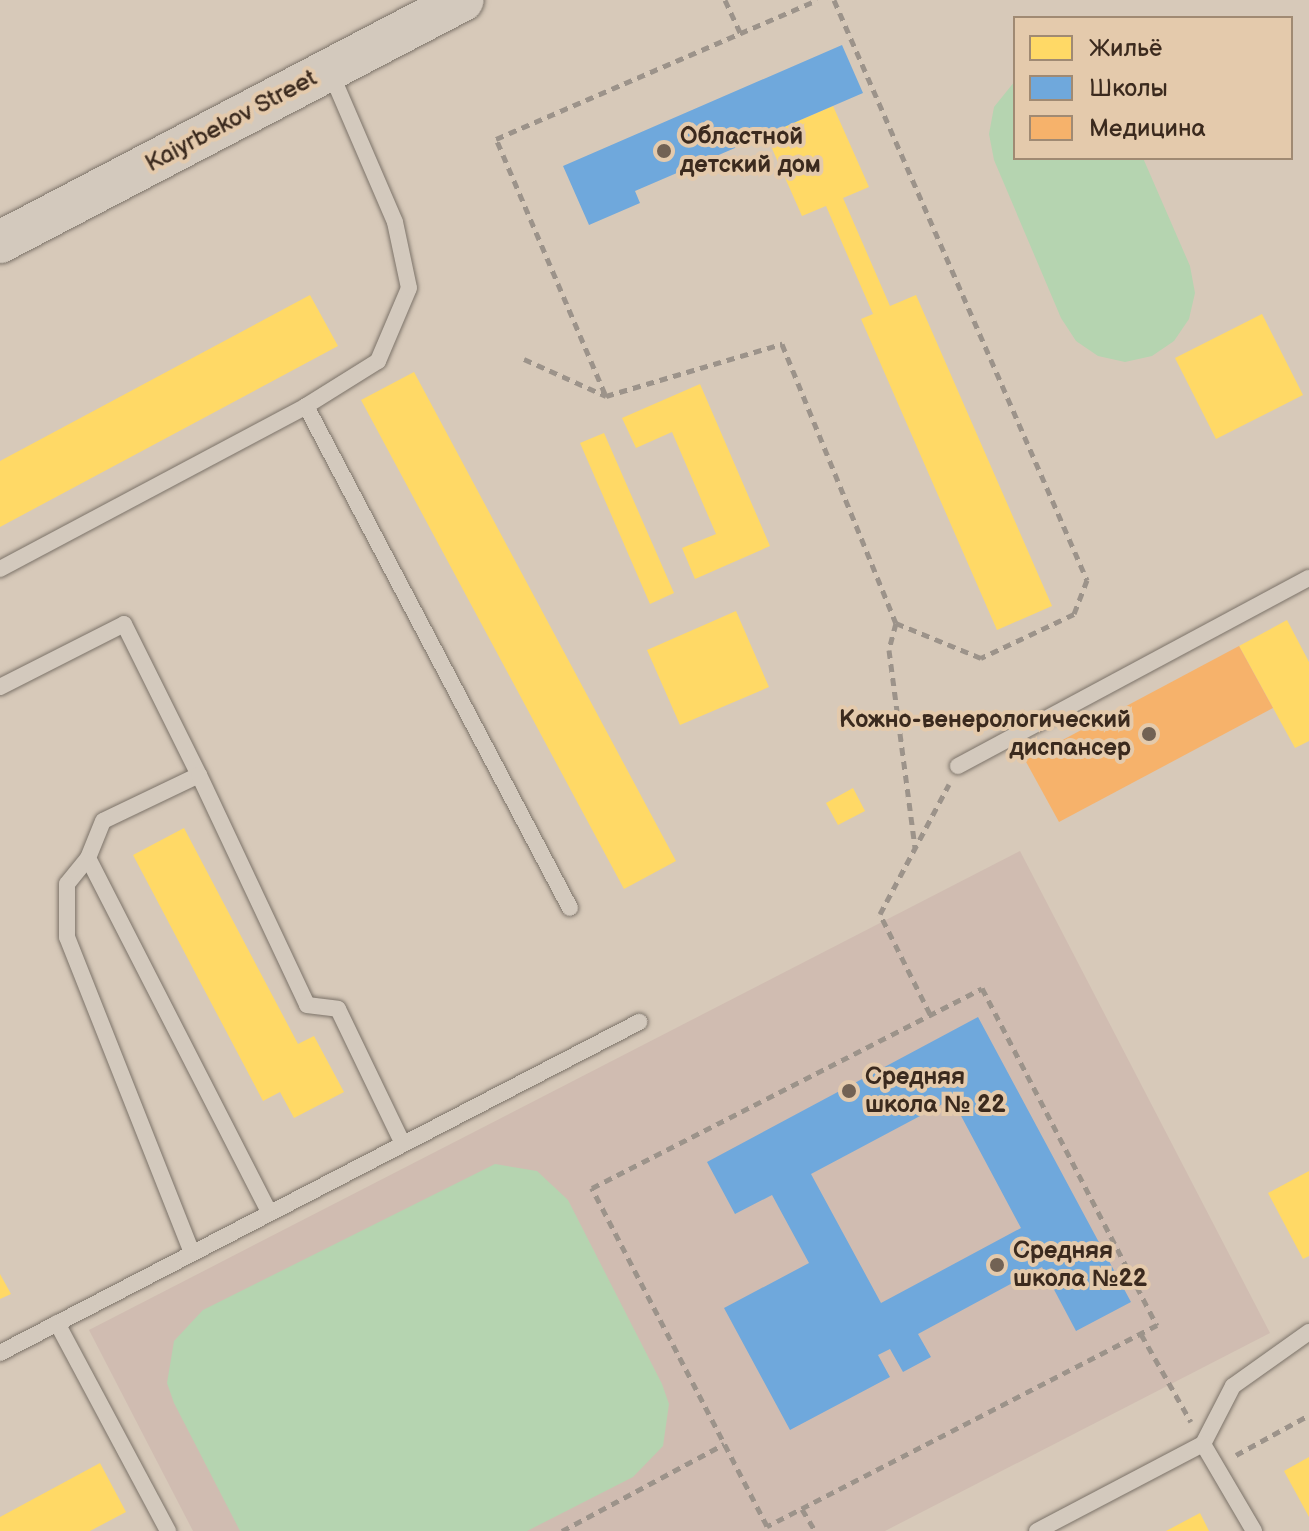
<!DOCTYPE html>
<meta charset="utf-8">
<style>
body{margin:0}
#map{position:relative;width:1309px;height:1531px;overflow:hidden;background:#d7c9b9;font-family:"Balsamiq Sans",sans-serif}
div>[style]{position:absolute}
.built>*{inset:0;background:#d0bcb1}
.green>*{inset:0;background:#b5d4b0}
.homes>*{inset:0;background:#ffd966}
.schools>*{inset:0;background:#6fa8dc}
.health>*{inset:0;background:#f6b26b}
.path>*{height:5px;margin-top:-2.5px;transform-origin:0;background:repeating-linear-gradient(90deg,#9c938a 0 8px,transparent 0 14px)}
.roads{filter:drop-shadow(0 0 2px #7c7369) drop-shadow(0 0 2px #7c7369)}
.lane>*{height:16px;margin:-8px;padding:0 8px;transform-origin:8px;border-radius:8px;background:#d3c9bd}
.secondary>*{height:42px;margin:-21px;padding:0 21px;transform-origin:21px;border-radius:21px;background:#d3c9bd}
.dots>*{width:22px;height:22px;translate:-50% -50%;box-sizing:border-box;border:4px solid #e4caac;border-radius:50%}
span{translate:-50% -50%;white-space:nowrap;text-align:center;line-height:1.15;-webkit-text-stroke:8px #e4caac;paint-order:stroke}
.street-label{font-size:24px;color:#3b2a1e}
.poi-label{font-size:24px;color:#3b2a1e;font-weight:700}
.left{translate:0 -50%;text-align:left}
.right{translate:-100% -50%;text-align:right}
.legend{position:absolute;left:1013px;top:16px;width:280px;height:144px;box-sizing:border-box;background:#e4caac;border:2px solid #a08a73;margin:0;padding:10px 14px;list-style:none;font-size:24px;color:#3b2a1e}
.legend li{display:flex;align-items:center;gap:16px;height:40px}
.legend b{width:40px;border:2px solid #a08a73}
</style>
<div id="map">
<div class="built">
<i style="clip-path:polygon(1020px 851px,1270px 1333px,885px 1531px,193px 1531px,89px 1330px)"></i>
</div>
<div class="green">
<i style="clip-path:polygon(1015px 81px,1015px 158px,1143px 158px,1190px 266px,1195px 293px,1189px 319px,1174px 341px,1152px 356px,1125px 362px,1098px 356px,1076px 341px,1061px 318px,994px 160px,989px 134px,994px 107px)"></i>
<i style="clip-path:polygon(495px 1164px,537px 1171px,568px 1200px,662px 1384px,669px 1404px,663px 1446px,633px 1477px,527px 1531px,240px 1531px,174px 1403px,167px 1383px,174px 1341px,203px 1310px)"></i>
</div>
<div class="homes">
<i style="clip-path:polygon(833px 106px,869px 187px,843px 198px,890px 306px,916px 295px,1052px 606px,997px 630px,861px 319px,873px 314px,826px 206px,802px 216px,766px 135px)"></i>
<i style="clip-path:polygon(310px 295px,338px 346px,0 527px,0 461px)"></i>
<i style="clip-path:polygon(1262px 314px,1303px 395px,1216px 439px,1175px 358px)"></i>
<i style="clip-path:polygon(414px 372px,676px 861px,624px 889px,361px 400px)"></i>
<i style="clip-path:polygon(700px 384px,770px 546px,695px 579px,682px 548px,716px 534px,672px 432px,636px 448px,622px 418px)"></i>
<i style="clip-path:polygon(604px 433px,674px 593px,650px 604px,580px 443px)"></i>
<i style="clip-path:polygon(736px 611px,769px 687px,680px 725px,647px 650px)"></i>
<i style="clip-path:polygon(1287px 620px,1309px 662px,1309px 741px,1295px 748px,1239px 646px)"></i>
<i style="clip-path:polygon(853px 788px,865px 811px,838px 825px,826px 803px)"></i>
<i style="clip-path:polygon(184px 828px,298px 1044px,314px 1036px,344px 1092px,294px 1118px,280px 1092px,263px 1101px,133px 855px)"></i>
<i style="clip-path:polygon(1309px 1171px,1309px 1256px,1303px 1259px,1268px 1193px)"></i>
<i style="clip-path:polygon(0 1274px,11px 1294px,0 1299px)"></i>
<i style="clip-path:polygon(1309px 1457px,1309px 1517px,1284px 1471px)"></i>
<i style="clip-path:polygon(100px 1463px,126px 1512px,90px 1531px,0 1531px,0 1517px)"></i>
<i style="clip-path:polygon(1200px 1513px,1209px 1531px,1166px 1531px)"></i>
</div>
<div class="schools">
<i style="clip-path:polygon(842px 45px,863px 93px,635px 191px,640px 203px,589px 225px,563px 166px)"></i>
<i style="clip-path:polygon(evenodd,978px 1017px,1131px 1302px,1076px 1331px,1042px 1267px,918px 1334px,931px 1357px,903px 1372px,890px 1349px,878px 1355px,890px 1377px,790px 1430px,724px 1308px,809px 1263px,772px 1195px,735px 1214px,707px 1162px,978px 1017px,952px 1099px,1021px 1228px,881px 1303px,811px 1174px,952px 1099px)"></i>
</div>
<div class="health">
<i style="clip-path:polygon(1239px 646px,1273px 708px,1059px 822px,1025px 760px)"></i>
</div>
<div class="path">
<i style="left:725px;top:0;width:38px;rotate:65deg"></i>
<i style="left:834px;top:0;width:633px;rotate:66.43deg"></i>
<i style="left:1087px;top:580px;width:36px;rotate:111deg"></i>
<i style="left:1074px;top:614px;width:103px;rotate:154.7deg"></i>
<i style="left:981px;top:658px;width:92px;rotate:-157.6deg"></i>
<i style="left:524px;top:359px;width:90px;rotate:24.3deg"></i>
<i style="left:606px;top:396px;width:184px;rotate:-16.5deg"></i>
<i style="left:782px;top:344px;width:301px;rotate:67.8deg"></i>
<i style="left:896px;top:623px;width:28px;rotate:105deg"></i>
<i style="left:889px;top:650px;width:199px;rotate:82.5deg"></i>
<i style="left:605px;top:394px;width:277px;rotate:-113.1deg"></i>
<i style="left:496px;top:139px;width:350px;rotate:-23.4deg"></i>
<i style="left:982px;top:988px;width:380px;rotate:62.6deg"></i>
<i style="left:1157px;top:1325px;width:439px;rotate:152.7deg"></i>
<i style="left:767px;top:1526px;width:381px;rotate:-117.4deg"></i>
<i style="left:592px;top:1188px;width:438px;rotate:-27.1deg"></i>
<i style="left:930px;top:1014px;width:112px;rotate:-116.6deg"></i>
<i style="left:880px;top:914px;width:147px;rotate:-62deg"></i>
<i style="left:1141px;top:1334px;width:101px;rotate:60.4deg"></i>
<i style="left:1236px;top:1455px;width:83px;rotate:-28.7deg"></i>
<i style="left:802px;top:1509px;width:26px;rotate:59deg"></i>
<i style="left:562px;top:1531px;width:184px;rotate:-28.2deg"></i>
</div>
<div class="roads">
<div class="lane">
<i style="left:306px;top:406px;width:567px;rotate:62.26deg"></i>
<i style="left:0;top:569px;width:347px;rotate:-28deg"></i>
<i style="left:306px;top:406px;width:85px;rotate:-32deg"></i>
<i style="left:378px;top:361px;width:79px;rotate:-67deg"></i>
<i style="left:409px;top:288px;width:67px;rotate:-102deg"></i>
<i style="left:395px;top:222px;width:164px;rotate:-113.3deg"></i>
<i style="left:0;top:687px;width:139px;rotate:-26.9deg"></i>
<i style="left:124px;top:624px;width:169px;rotate:63.6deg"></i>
<i style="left:199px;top:775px;width:106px;rotate:154.4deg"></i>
<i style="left:103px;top:821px;width:40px;rotate:112deg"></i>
<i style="left:88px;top:858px;width:398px;rotate:62.9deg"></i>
<i style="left:958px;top:766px;width:398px;rotate:-28.2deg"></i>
<i style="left:199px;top:775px;width:254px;rotate:64.8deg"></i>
<i style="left:307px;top:1005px;width:31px;rotate:7deg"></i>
<i style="left:338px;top:1009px;width:148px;rotate:64.3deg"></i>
<i style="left:88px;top:858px;width:33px;rotate:129deg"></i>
<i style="left:67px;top:884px;width:53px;rotate:90deg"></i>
<i style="left:67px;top:937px;width:339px;rotate:68.4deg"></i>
<i style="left:57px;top:1323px;width:236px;rotate:61.9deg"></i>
<i style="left:0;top:1353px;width:720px;rotate:-27.38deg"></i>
<i style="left:1203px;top:1444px;width:65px;rotate:-62.7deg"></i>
<i style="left:1233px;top:1386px;width:93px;rotate:-35.4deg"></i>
<i style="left:1037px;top:1531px;width:187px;rotate:-27.7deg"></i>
<i style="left:1203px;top:1444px;width:101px;rotate:59.6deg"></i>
</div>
<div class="secondary">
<i style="left:0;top:242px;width:522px;rotate:-27.6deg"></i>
</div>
</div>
<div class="dots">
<i style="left:664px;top:151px;background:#726254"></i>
<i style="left:1149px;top:734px;background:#726254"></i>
<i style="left:849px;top:1091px;background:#726254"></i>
<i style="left:997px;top:1265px;background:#726254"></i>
</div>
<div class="street-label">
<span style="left:231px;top:121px;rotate:-28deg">Kaiyrbekov Street</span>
</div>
<div class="poi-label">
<span class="left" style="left:680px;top:151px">Областной<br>детский дом</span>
<span class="right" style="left:1131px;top:734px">Кожно-венерологический<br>диспансер</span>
<span class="left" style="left:865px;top:1091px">Средняя<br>школа № 22</span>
<span class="left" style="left:1013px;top:1265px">Средняя<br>школа №22</span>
</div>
<ul class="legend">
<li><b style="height:22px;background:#ffd966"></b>Жильё</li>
<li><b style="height:22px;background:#6fa8dc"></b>Школы</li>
<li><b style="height:22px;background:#f6b26b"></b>Медицина</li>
</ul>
</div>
